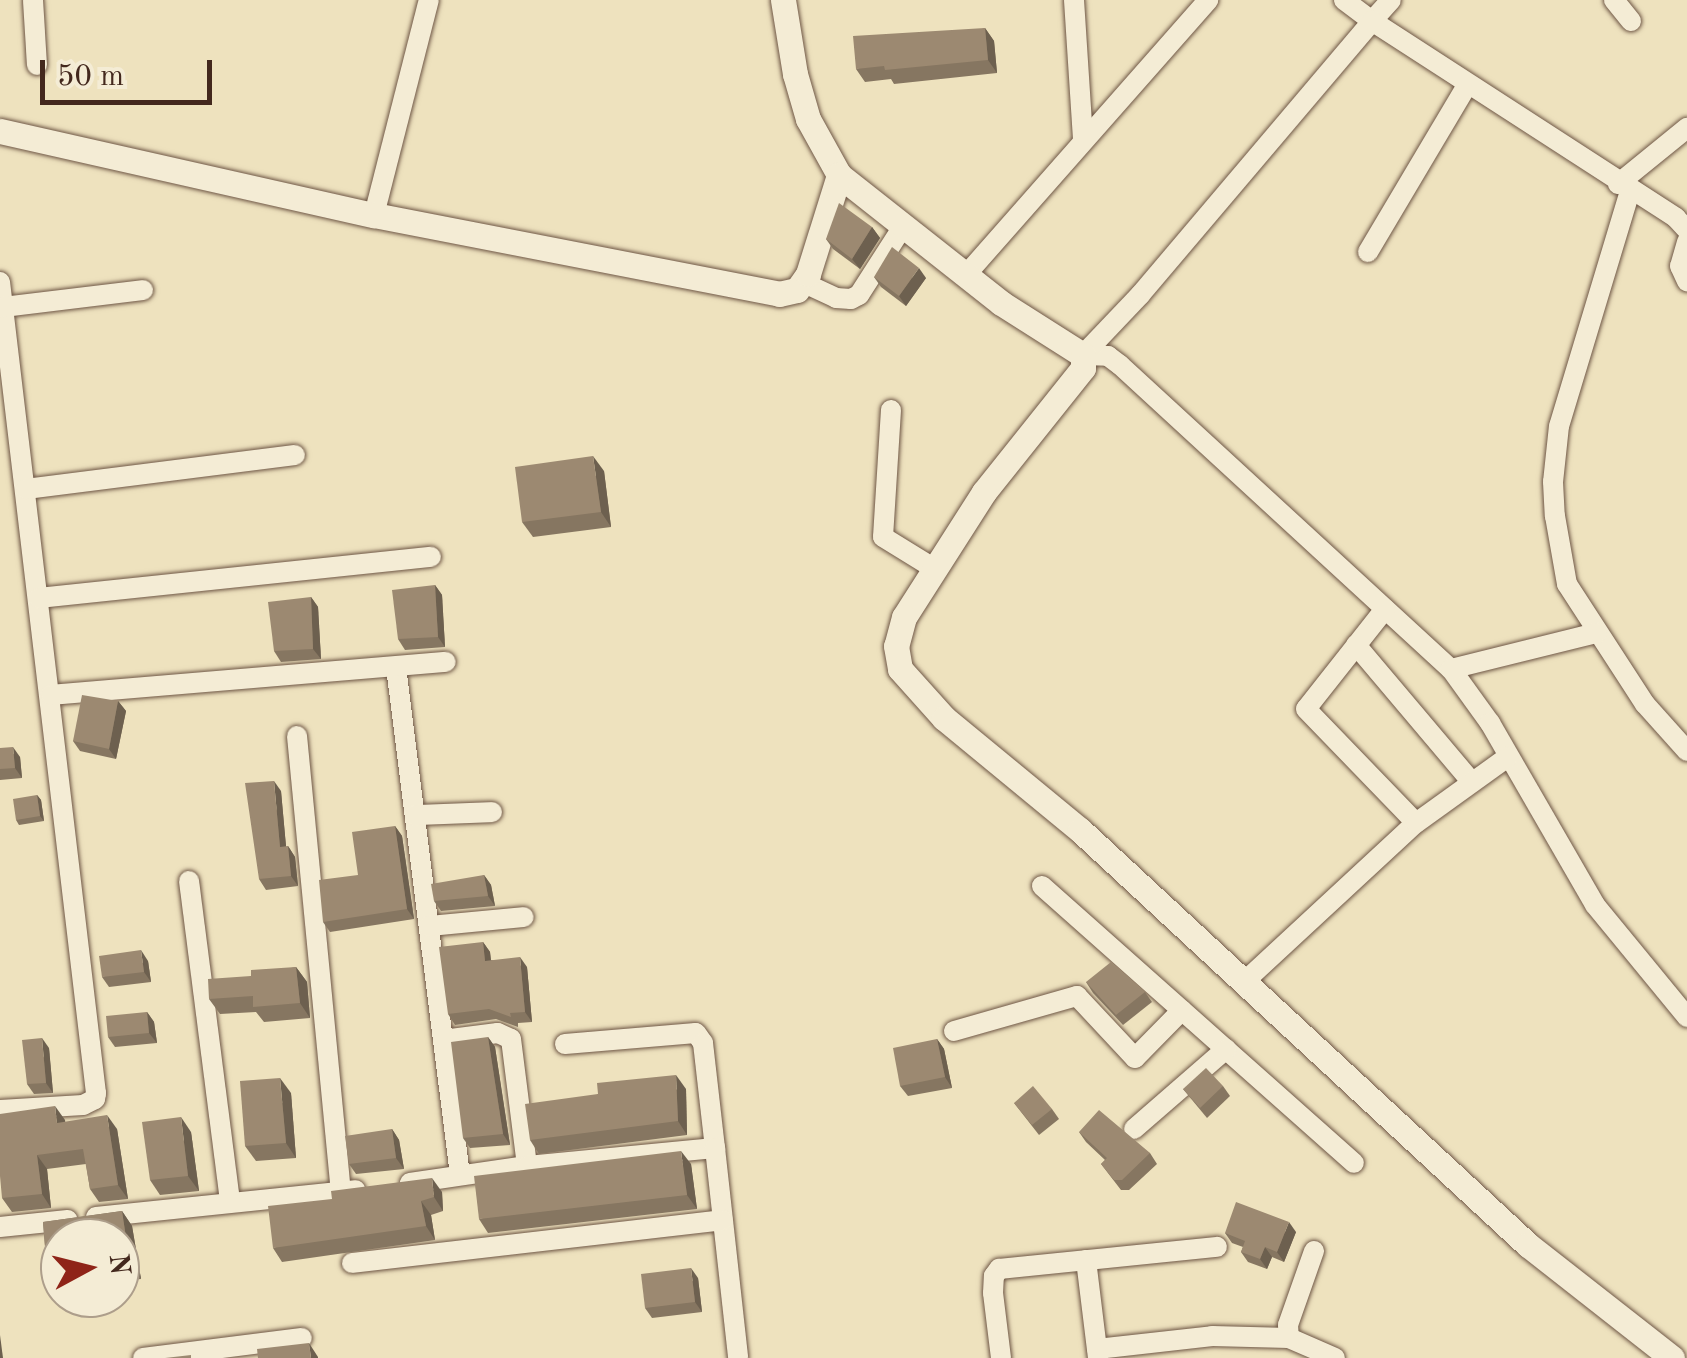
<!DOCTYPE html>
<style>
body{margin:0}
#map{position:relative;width:1687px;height:1358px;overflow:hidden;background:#eee2be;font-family:"Old Standard TT",serif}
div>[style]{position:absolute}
.roads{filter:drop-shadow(0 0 2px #6e5645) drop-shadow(0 0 2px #6e5645)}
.minor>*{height:20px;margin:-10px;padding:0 10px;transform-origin:10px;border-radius:10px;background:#f4ecd5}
.tertiary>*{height:25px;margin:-12.5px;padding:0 12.5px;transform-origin:12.5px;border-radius:12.5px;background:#f4ecd5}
.wall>*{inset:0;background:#867661}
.shaded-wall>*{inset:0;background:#6d604f}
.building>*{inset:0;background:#9c8971}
span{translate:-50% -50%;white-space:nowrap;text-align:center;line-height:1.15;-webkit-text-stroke:9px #f4ecd5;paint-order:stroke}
.north{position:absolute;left:40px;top:1218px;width:100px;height:100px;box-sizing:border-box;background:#f4ecd5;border:2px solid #ad9e8b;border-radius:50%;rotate:83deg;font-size:28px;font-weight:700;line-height:40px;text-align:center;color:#43281d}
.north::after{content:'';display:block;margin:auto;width:35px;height:45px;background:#8f2418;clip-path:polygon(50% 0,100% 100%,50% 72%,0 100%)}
.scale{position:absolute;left:40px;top:60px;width:172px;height:45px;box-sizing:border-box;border:5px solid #43281d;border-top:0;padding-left:12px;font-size:30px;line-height:35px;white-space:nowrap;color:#43281d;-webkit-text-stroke:8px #f4ecd5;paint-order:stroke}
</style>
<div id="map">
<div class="roads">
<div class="minor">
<i style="left:33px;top:0;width:65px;rotate:86.5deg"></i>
<i style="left:1074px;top:0;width:140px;rotate:86.3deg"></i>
<i style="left:1344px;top:0;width:35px;rotate:37deg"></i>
<i style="left:1372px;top:21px;width:28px;rotate:-48deg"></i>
<i style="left:1614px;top:0;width:27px;rotate:51deg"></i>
<i style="left:1618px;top:184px;width:89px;rotate:-39.1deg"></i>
<i style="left:1630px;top:191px;width:245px;rotate:106.8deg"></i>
<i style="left:1559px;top:426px;width:56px;rotate:96.1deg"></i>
<i style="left:1553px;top:482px;width:34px;rotate:87deg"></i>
<i style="left:1555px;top:516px;width:69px;rotate:80deg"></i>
<i style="left:1567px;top:584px;width:143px;rotate:57deg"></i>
<i style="left:1645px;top:704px;width:63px;rotate:48.2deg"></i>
<i style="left:374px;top:215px;width:222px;rotate:-75.7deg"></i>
<i style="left:1687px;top:242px;width:25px;rotate:106deg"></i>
<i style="left:1680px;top:266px;width:17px;rotate:65deg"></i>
<i style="left:1368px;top:252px;width:194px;rotate:-59.3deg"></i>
<i style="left:965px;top:276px;width:368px;rotate:-48.6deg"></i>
<i style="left:0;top:282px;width:817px;rotate:83.25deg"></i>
<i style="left:96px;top:1093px;width:6px;rotate:99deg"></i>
<i style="left:95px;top:1099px;width:13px;rotate:153deg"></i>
<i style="left:83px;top:1105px;width:83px;rotate:176.6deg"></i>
<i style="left:802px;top:282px;width:38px;rotate:25deg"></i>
<i style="left:836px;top:298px;width:15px;rotate:4deg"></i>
<i style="left:851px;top:299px;width:9px;rotate:-27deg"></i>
<i style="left:859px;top:295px;width:80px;rotate:-57.3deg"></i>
<i style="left:3px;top:307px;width:141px;rotate:-6.9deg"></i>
<i style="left:1083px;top:355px;width:25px;rotate:2deg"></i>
<i style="left:1108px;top:356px;width:15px;rotate:37deg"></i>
<i style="left:1120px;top:365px;width:449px;rotate:42.6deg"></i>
<i style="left:1451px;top:669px;width:67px;rotate:54.2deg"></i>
<i style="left:1490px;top:723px;width:210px;rotate:60deg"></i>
<i style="left:1595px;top:905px;width:145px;rotate:50.6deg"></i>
<i style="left:1083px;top:355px;width:83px;rotate:-46.5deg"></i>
<i style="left:1140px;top:295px;width:359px;rotate:-49.7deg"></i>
<i style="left:1372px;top:21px;width:362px;rotate:32.9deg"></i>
<i style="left:1676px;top:218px;width:16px;rotate:47deg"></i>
<i style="left:891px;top:410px;width:127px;rotate:93.6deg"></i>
<i style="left:883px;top:537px;width:61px;rotate:31.6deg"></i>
<i style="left:26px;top:489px;width:271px;rotate:-7.2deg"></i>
<i style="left:39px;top:598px;width:394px;rotate:-6deg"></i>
<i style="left:1385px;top:609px;width:127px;rotate:128.3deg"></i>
<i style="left:1306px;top:709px;width:158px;rotate:46deg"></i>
<i style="left:1356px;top:645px;width:178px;rotate:49.8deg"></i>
<i style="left:396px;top:667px;width:512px;rotate:82.82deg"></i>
<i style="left:1451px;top:669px;width:150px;rotate:-13.9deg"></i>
<i style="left:51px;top:695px;width:396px;rotate:-4.8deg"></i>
<i style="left:297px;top:736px;width:457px;rotate:84.5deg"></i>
<i style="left:415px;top:815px;width:77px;rotate:-2.2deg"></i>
<i style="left:189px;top:881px;width:324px;rotate:82.7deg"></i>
<i style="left:1042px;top:886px;width:417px;rotate:41.6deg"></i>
<i style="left:429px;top:926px;width:95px;rotate:-5.4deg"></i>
<i style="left:1244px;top:982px;width:234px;rotate:-42.8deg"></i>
<i style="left:1416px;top:823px;width:113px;rotate:-35.7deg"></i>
<i style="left:954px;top:1031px;width:128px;rotate:-15.9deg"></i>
<i style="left:1077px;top:996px;width:85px;rotate:46.9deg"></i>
<i style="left:1135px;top:1058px;width:67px;rotate:-45.6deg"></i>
<i style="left:443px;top:1040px;width:55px;rotate:-7.3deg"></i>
<i style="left:498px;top:1033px;width:14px;rotate:25deg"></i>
<i style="left:511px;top:1039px;width:128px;rotate:82.8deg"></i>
<i style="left:565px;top:1044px;width:131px;rotate:-4.8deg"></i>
<i style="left:696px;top:1033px;width:12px;rotate:55deg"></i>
<i style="left:703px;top:1043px;width:106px;rotate:83.5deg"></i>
<i style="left:1134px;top:1129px;width:122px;rotate:-41deg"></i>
<i style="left:410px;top:1183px;width:118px;rotate:-8.3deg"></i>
<i style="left:527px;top:1166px;width:189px;rotate:-5.5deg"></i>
<i style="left:715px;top:1148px;width:211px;rotate:83.7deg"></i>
<i style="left:96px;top:1217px;width:261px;rotate:-5.9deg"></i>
<i style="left:0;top:1227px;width:68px;rotate:-5.9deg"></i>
<i style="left:1314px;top:1251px;width:78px;rotate:109.4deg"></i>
<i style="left:1288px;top:1325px;width:13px;rotate:86deg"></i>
<i style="left:1289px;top:1338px;width:50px;rotate:23.5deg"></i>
<i style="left:1086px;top:1260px;width:99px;rotate:83deg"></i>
<i style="left:352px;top:1263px;width:373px;rotate:-6.6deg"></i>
<i style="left:1097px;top:1349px;width:116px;rotate:-6.4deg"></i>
<i style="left:1212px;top:1336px;width:77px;rotate:1.5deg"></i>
<i style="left:143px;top:1358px;width:160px;rotate:-7.2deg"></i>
<i style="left:1001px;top:1358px;width:65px;rotate:-97deg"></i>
<i style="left:993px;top:1293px;width:17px;rotate:-87deg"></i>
<i style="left:994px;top:1276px;width:9px;rotate:-54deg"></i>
<i style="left:999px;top:1269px;width:219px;rotate:-5.8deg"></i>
</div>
<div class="tertiary">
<i style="left:783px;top:0;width:75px;rotate:80.8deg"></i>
<i style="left:795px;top:74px;width:47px;rotate:73.9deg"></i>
<i style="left:808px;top:119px;width:64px;rotate:61deg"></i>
<i style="left:839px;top:175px;width:206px;rotate:38.3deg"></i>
<i style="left:1001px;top:303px;width:97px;rotate:32.4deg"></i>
<i style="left:1083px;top:355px;width:13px;rotate:90deg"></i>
<i style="left:1083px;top:368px;width:159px;rotate:128.6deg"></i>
<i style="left:984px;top:492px;width:148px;rotate:122.6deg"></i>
<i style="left:904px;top:617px;width:30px;rotate:105deg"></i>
<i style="left:896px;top:646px;width:23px;rotate:80deg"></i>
<i style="left:900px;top:669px;width:66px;rotate:48.1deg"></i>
<i style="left:944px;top:718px;width:176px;rotate:39.5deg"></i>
<i style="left:1080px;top:830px;width:611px;rotate:42.81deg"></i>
<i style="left:1528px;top:1245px;width:183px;rotate:38.1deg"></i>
<i style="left:0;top:131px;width:383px;rotate:12.7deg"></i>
<i style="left:374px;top:215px;width:413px;rotate:11deg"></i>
<i style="left:779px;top:294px;width:18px;rotate:-13deg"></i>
<i style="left:797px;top:290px;width:19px;rotate:-55deg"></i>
<i style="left:808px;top:274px;width:104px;rotate:-72.6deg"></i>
</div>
</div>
<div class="wall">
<i style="clip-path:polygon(985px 28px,994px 41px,997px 73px,894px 84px,891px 79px,865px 82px,856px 69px)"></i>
<i style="clip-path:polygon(872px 227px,880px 238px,860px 269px,833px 249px,826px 239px)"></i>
<i style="clip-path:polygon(874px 277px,926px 278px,906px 306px,881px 287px)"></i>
<i style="clip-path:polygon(604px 471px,611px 527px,533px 537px,522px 522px)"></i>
<i style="clip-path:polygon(435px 585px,442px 595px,445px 647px,405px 650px,398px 639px)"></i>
<i style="clip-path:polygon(311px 597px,318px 607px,321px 659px,281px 662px,274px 651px)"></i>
<i style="clip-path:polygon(118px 701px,126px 711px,116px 759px,80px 751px,73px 741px)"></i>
<i style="clip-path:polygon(0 748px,20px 757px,22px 778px,0 780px)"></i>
<i style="clip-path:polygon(281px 791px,286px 847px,288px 846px,295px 857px,298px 886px,266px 890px,259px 879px)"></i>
<i style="clip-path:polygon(37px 795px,41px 800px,44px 821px,19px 825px,16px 820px)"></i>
<i style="clip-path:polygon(395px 826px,402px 836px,414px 919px,330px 932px,323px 922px)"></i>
<i style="clip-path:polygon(484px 875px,491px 885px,495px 906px,441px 911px,434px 901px)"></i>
<i style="clip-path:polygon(483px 942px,490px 952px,491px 960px,527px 967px,532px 1022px,518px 1023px,518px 1027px,496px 1019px,455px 1025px,448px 1014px)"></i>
<i style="clip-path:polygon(148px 961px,151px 982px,109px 987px,102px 977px)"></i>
<i style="clip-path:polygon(296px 967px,307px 982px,310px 1018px,264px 1022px,256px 1012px,220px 1014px,209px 999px,251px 976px)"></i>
<i style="clip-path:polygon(1086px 982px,1145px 992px,1152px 1002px,1123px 1025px,1093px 993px)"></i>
<i style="clip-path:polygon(147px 1012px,154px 1022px,157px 1043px,115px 1047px,108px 1037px)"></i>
<i style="clip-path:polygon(488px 1037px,495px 1047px,510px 1145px,470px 1148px,463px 1138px)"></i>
<i style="clip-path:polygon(937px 1039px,944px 1049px,952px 1088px,908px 1096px,900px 1086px)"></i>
<i style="clip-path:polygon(49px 1048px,53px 1093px,34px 1094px,27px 1084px)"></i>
<i style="clip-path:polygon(1223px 1086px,1230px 1096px,1207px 1118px,1183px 1089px)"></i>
<i style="clip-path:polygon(686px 1089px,687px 1135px,539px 1154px,530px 1140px,598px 1094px)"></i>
<i style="clip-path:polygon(291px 1093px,296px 1158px,256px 1161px,245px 1146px)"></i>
<i style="clip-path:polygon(1014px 1103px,1052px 1109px,1059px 1119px,1039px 1135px)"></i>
<i style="clip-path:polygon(65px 1120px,65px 1122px,117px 1129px,128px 1199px,99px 1202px,90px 1189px,86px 1164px,47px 1169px,51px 1208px,12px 1212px,2px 1198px)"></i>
<i style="clip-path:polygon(392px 1129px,399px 1140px,404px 1169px,356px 1174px,349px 1164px)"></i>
<i style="clip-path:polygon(191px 1132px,199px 1191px,160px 1195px,150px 1180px)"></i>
<i style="clip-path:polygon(1079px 1132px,1150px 1153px,1157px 1164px,1129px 1190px,1121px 1190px,1101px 1164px,1105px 1160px,1086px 1142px)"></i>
<i style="clip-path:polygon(691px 1164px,697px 1209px,488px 1233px,479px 1219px)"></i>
<i style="clip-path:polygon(442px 1192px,443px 1211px,431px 1215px,435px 1240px,282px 1262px,273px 1248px)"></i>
<i style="clip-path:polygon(122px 1211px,132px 1226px,141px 1279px,120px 1281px,120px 1238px,60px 1238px,60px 1286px,57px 1286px,47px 1271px,43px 1222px)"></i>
<i style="clip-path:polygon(1296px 1232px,1284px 1262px,1272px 1257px,1267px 1269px,1248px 1262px,1241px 1252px,1243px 1247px,1232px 1243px,1225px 1233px)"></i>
<i style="clip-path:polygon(698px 1278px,702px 1312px,652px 1318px,645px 1308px)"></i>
</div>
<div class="shaded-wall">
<i style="clip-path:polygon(985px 28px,994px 41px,997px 73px,988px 60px)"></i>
<i style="clip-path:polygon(872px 227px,880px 238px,860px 269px,852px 259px)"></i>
<i style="clip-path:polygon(919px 268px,926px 278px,906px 306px,899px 296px)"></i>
<i style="clip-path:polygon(593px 456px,604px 471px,611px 527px,601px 512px)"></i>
<i style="clip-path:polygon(435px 585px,442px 595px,445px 647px,438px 637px)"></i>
<i style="clip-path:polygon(311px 597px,318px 607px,321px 659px,313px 649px)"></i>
<i style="clip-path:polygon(118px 701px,126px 711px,116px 759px,109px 749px)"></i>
<i style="clip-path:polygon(13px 747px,20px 757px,22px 778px,15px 768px)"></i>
<i style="clip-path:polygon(274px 781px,281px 791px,287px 857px,280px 847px)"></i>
<i style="clip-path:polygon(37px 795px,41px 800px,44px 821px,40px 816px)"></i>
<i style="clip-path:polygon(395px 826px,402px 836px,414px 919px,407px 909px)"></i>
<i style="clip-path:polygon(288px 846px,295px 857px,298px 886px,291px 876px)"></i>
<i style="clip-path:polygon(484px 875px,491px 885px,495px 906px,488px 896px)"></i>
<i style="clip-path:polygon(483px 942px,490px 952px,492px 971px,485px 961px)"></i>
<i style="clip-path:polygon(141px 950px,148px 961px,151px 982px,144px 972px)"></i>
<i style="clip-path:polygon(520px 957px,527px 967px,532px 1022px,525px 1012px)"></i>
<i style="clip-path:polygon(296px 967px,307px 982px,310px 1018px,300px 1003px)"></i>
<i style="clip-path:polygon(147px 1012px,154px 1022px,157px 1043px,149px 1033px)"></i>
<i style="clip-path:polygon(488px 1037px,495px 1047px,510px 1145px,503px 1134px)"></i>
<i style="clip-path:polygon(42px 1038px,49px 1048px,53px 1093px,46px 1083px)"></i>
<i style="clip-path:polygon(937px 1039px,944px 1049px,952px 1088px,945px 1077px)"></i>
<i style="clip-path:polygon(676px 1075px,686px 1089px,687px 1135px,678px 1121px)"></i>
<i style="clip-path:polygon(280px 1078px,291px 1093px,296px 1158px,286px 1143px)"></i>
<i style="clip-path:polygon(55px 1106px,65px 1120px,67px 1137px,57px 1123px)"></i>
<i style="clip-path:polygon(107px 1115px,117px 1129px,128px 1199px,118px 1185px)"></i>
<i style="clip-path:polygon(181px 1117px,191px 1132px,199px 1191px,188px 1176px)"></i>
<i style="clip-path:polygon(392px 1129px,399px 1140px,404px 1169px,396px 1158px)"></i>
<i style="clip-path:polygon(681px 1151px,691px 1164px,697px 1209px,687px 1195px)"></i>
<i style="clip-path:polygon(37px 1155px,47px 1169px,51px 1208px,42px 1194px)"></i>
<i style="clip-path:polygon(432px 1178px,442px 1192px,443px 1211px,434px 1197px)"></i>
<i style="clip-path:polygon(421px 1201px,431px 1215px,435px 1240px,426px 1226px)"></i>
<i style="clip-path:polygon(122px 1211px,132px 1226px,141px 1279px,130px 1264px)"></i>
<i style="clip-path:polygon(1289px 1222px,1296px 1232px,1284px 1262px,1277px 1252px)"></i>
<i style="clip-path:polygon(1265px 1247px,1272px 1257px,1267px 1269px,1260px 1259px)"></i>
<i style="clip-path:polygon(691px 1268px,698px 1278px,702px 1312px,695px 1302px)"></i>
<i style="clip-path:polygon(0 1335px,3px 1358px,0 1358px)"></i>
<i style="clip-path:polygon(309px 1343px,318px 1357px,318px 1358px,311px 1358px)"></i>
</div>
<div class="building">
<i style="clip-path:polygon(985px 28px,988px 60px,885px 70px,884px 66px,856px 69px,853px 36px)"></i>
<i style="clip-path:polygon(839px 203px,872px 227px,852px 259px,826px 239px)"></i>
<i style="clip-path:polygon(892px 247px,919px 268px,899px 296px,874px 277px)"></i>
<i style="clip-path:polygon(593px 456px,601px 512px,522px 522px,515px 467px)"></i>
<i style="clip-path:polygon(435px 585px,438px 637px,398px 639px,392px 590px)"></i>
<i style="clip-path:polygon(311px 597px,313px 649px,274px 651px,268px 602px)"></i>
<i style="clip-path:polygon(82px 695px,118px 701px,109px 749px,73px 741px)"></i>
<i style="clip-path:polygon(13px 747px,15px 768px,0 769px,0 748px)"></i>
<i style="clip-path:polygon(274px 781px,280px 847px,288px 846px,291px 876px,259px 879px,245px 783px)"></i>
<i style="clip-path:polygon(37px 795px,40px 816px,16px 820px,13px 799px)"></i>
<i style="clip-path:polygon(395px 826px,407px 909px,323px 922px,319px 880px,358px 875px,352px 832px)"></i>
<i style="clip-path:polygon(484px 875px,488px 896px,434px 901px,431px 884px)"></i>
<i style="clip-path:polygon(483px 942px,485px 961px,520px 957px,525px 1012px,510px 1013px,511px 1017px,489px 1009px,448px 1014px,439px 947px)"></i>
<i style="clip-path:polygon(141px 950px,144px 972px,102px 977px,99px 956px)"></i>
<i style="clip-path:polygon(1111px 962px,1145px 992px,1116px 1015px,1086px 982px)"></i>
<i style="clip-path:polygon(296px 967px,300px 1003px,253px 1007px,253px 996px,209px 999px,208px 979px,251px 976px,251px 970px)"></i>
<i style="clip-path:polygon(147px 1012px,149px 1033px,108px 1037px,106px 1016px)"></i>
<i style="clip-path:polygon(488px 1037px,503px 1134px,463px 1138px,451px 1042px)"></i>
<i style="clip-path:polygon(42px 1038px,46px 1083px,27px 1084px,22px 1040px)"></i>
<i style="clip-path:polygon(937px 1039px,945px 1077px,900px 1086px,893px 1048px)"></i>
<i style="clip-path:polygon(1206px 1068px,1223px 1086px,1200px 1108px,1183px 1089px)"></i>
<i style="clip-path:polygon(676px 1075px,678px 1121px,530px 1140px,525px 1104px,598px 1094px,597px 1083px)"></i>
<i style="clip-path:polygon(280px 1078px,286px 1143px,245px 1146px,240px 1081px)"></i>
<i style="clip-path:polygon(1033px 1086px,1052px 1109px,1032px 1125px,1014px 1103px)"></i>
<i style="clip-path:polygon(55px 1106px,57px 1123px,107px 1115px,118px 1185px,90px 1189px,83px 1149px,37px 1155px,42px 1194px,2px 1198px,0 1176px,0 1114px)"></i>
<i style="clip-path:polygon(1099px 1110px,1150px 1153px,1122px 1180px,1114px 1180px,1101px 1164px,1107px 1158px,1079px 1132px)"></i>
<i style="clip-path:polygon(181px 1117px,188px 1176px,150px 1180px,142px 1122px)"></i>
<i style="clip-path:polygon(392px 1129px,396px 1158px,349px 1164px,345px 1136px)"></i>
<i style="clip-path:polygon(681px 1151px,687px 1195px,479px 1219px,474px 1176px)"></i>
<i style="clip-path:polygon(432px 1178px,434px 1197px,421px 1201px,426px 1226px,273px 1248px,268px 1206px,332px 1199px,331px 1191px)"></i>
<i style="clip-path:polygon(1236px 1202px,1289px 1222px,1277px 1252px,1265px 1247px,1260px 1259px,1241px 1252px,1245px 1241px,1225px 1233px)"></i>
<i style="clip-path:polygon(122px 1211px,130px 1264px,120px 1265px,120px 1238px,60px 1238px,60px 1270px,47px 1271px,43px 1222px)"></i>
<i style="clip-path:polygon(691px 1268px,695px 1302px,645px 1308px,641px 1274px)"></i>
<i style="clip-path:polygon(309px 1343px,311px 1358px,258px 1358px,257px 1349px)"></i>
<i style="clip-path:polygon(191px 1355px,191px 1358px,165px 1358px)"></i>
</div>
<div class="north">N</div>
<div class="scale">50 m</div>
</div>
